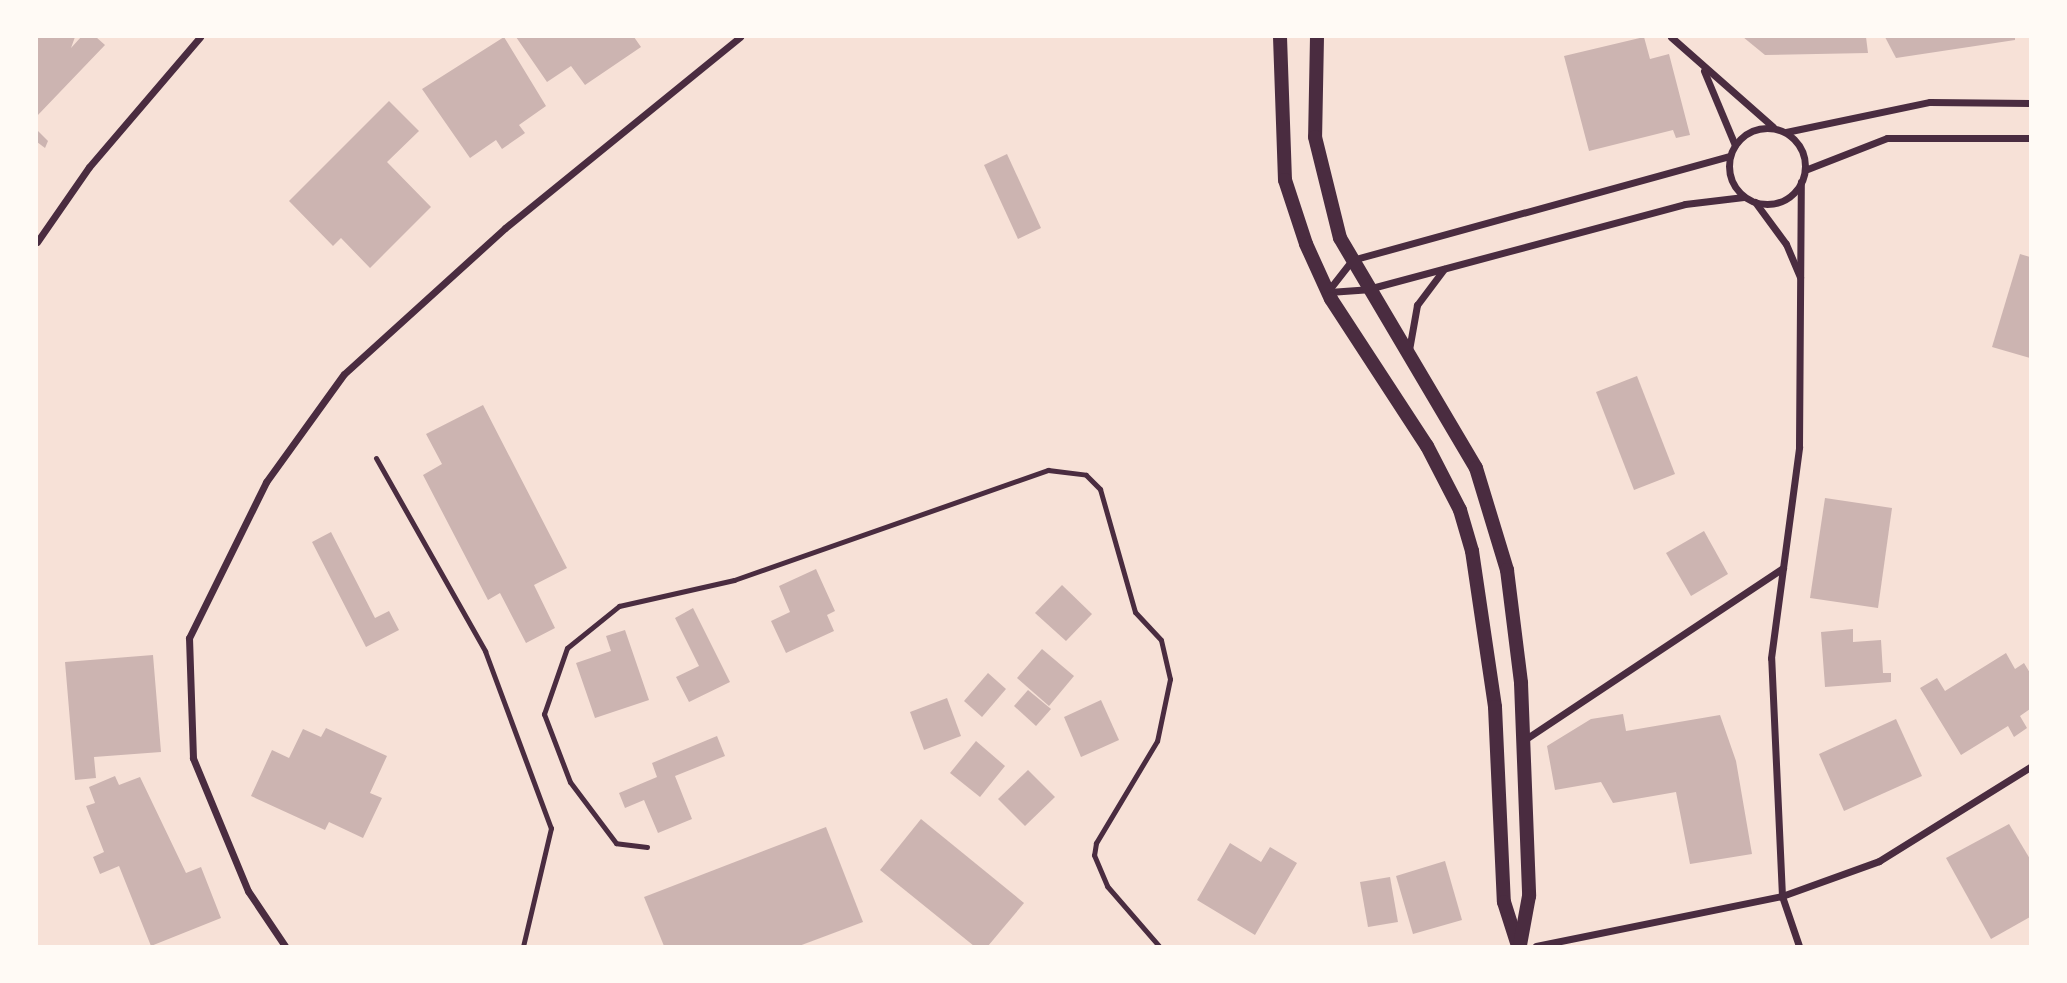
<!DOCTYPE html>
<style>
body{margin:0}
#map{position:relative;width:2067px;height:983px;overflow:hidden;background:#f7e1d7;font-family:Poppins,sans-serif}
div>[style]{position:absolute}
.building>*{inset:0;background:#ccb4b1}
.service>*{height:5px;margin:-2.5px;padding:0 2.5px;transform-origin:2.5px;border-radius:2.5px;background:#4a2c40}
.minor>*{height:7px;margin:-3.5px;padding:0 3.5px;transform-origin:3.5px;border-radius:3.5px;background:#4a2c40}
.minor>.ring{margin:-3.5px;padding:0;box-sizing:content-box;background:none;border:7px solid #4a2c40;border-radius:50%}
.secondary>*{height:14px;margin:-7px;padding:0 7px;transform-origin:7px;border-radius:7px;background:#4a2c40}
span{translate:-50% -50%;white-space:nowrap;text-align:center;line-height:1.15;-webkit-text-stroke:5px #fffaf5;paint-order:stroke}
.frame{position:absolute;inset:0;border:38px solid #fffaf5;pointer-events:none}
</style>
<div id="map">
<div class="building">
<i style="clip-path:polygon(37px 37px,75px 37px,71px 48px,81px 37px,96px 37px,105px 45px,37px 116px)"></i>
<i style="clip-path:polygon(504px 37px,546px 106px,519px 125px,525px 133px,502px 149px,496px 140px,470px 158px,422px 89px)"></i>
<i style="clip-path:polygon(516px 37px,634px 37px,641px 47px,585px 85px,571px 66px,547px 82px)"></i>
<i style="clip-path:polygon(1644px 37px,1650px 59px,1669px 54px,1690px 135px,1676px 138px,1673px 130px,1589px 151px,1564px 56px)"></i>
<i style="clip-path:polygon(1743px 37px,1866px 37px,1868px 53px,1765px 55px)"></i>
<i style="clip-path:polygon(1885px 37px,2015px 37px,2015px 40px,1896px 58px)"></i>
<i style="clip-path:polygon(389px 101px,419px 131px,387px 162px,431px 207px,370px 268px,341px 238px,333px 246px,289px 201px)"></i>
<i style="clip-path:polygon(37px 130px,48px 141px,45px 148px,37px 142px)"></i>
<i style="clip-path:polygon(1007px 154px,1041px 228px,1018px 239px,984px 165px)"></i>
<i style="clip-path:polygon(2020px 254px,2030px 257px,2030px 358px,1992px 347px)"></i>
<i style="clip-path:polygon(1637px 376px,1675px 474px,1634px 490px,1596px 392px)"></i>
<i style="clip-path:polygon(483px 405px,567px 568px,534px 585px,555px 628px,526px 643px,500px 593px,488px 600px,423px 475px,442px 464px,426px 434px)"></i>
<i style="clip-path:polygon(1825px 498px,1892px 508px,1878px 608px,1810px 598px)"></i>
<i style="clip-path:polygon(1704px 531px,1728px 574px,1691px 596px,1666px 553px)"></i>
<i style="clip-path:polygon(331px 532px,375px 618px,389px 611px,399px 630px,366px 647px,312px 542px)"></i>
<i style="clip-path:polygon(816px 569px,835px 611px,827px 615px,834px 631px,786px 653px,771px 621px,790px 612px,779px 586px)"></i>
<i style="clip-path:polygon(1062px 585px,1092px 614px,1066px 641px,1035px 613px)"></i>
<i style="clip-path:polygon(693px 608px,730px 682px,689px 702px,676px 677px,699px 666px,675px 618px)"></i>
<i style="clip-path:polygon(1853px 629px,1853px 642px,1881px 640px,1883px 673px,1891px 673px,1891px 682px,1825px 687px,1821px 632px)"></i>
<i style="clip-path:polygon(625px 630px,649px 700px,595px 718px,576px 663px,611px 651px,606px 636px)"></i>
<i style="clip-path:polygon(1042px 649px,1074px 676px,1049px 706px,1017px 678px)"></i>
<i style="clip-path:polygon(2006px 653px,2015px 669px,2024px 663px,2030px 673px,2030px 709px,2020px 716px,2027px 728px,2014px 737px,2008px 726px,1961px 755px,1920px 688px,1937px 678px,1945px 691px)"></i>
<i style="clip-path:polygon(153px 655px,161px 752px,94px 757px,96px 778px,75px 780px,65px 662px)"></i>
<i style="clip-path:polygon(988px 673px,1006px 689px,982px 717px,964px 701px)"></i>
<i style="clip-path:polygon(1028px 690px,1051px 709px,1036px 726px,1014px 706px)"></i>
<i style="clip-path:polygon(947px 698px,961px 736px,924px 750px,910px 712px)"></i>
<i style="clip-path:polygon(1101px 700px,1119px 740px,1081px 757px,1064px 717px)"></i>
<i style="clip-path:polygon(1623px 714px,1626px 731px,1720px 715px,1736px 761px,1752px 854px,1690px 864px,1676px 792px,1613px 803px,1601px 782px,1555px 790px,1547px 746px,1591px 719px)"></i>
<i style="clip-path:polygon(1896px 719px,1922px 776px,1844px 811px,1819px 754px)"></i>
<i style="clip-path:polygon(326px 728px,387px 756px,370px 793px,382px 798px,363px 838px,329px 822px,325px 830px,251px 796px,272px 750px,289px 758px,303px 729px,321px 737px)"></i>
<i style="clip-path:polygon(717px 736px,725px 756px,675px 776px,692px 819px,658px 833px,644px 800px,625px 808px,619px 793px,657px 777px,652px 763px)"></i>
<i style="clip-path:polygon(976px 741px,1005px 766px,980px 797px,950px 773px)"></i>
<i style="clip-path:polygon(1028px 770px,1055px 797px,1025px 826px,998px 799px)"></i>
<i style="clip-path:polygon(115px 776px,119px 785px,140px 777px,186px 873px,201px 867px,221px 918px,151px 946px,119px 866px,100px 874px,93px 857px,104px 852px,86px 806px,95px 803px,89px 787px)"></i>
<i style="clip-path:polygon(921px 819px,1024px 903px,988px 946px,974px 946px,880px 870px)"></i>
<i style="clip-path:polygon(2009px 824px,2030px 859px,2030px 917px,1991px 939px,1946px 858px)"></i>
<i style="clip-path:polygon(826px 827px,863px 922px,799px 946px,664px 946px,644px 897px)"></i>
<i style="clip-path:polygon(1230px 843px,1261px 862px,1270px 847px,1297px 863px,1255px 935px,1197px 900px)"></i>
<i style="clip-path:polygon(1445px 861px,1462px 920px,1413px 934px,1396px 876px)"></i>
<i style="clip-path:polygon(1390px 877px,1398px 922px,1368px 927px,1360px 882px)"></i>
</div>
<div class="service">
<i style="left:376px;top:458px;width:222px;rotate:60.5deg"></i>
<i style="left:485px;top:651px;width:189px;rotate:69.6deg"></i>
<i style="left:551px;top:828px;width:121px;rotate:103.3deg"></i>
<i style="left:647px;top:847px;width:31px;rotate:-173deg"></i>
<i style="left:616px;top:843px;width:76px;rotate:-127deg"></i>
<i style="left:570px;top:782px;width:73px;rotate:-110.9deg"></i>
<i style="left:544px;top:714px;width:70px;rotate:-70.8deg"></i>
<i style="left:567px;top:648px;width:67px;rotate:-38.9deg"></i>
<i style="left:619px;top:606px;width:118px;rotate:-12.7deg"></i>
<i style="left:734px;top:580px;width:333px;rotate:-19.3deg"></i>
<i style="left:1048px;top:470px;width:38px;rotate:7deg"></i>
<i style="left:1086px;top:475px;width:20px;rotate:45deg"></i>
<i style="left:1100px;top:489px;width:128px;rotate:74.1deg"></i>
<i style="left:1135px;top:612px;width:38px;rotate:47deg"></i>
<i style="left:1161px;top:640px;width:40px;rotate:77deg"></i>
<i style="left:1170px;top:679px;width:63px;rotate:101.8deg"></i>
<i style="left:1157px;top:741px;width:119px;rotate:120.9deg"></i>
<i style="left:1096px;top:843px;width:12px;rotate:99deg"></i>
<i style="left:1094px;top:855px;width:34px;rotate:67deg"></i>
<i style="left:1107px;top:886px;width:79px;rotate:49.1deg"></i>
</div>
<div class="minor">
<i style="left:1671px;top:37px;width:136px;rotate:41.4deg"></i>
<i style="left:1704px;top:71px;width:80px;rotate:67.3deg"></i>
<i class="ring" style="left:1729px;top:128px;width:69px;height:69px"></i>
<i style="left:1786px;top:132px;width:147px;rotate:-11.8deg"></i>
<i style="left:1930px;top:102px;width:100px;rotate:0.6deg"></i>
<i style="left:1805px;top:170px;width:88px;rotate:-21.3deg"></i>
<i style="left:1887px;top:138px;width:143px"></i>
<i style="left:1755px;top:202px;width:52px;rotate:53.6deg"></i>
<i style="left:1786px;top:244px;width:36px;rotate:67deg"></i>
<i style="left:37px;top:242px;width:91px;rotate:-55.3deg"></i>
<i style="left:89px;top:167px;width:171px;rotate:-49.5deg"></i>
<i style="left:1328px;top:291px;width:39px;rotate:-52deg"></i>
<i style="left:1352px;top:260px;width:392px;rotate:-15.4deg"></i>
<i style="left:1329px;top:292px;width:39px;rotate:-4deg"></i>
<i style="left:1368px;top:289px;width:328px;rotate:-15deg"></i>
<i style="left:1685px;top:204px;width:59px;rotate:-6.8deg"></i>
<i style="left:1409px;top:350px;width:46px;rotate:-79.9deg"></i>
<i style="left:1417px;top:305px;width:45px;rotate:-53.1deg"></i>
<i style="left:1524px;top:740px;width:311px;rotate:-33.6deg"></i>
<i style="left:285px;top:946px;width:66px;rotate:-123.9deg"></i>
<i style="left:248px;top:891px;width:144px;rotate:-112.5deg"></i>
<i style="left:193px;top:758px;width:120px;rotate:-91.9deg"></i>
<i style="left:189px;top:638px;width:174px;rotate:-63.7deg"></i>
<i style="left:266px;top:482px;width:133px;rotate:-54.2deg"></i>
<i style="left:344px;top:374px;width:217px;rotate:-42.2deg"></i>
<i style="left:505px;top:228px;width:303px;rotate:-39.1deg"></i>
<i style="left:1536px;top:946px;width:251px;rotate:-11.5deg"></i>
<i style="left:1782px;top:896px;width:103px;rotate:-19.8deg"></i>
<i style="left:1879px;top:861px;width:178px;rotate:-31.9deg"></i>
<i style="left:1799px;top:946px;width:53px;rotate:-108.8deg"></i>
<i style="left:1782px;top:896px;width:238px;rotate:-92.6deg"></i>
<i style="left:1771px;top:658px;width:213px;rotate:-82.4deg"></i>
<i style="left:1799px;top:447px;width:265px;rotate:-89.6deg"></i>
</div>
<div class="secondary">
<i style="left:1280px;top:37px;width:143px;rotate:88deg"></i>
<i style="left:1285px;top:180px;width:67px;rotate:71.8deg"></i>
<i style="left:1306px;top:244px;width:60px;rotate:65.6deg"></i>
<i style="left:1331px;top:299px;width:176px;rotate:56.9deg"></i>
<i style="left:1427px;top:446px;width:72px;rotate:62.7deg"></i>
<i style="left:1460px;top:510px;width:43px;rotate:73.7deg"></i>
<i style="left:1472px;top:551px;width:158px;rotate:81.6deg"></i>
<i style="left:1495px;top:707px;width:195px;rotate:87.4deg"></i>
<i style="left:1504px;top:902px;width:46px;rotate:72.3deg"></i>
<i style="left:1317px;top:37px;width:100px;rotate:91.1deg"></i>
<i style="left:1315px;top:137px;width:104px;rotate:76.1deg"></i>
<i style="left:1340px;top:238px;width:267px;rotate:59.4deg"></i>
<i style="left:1476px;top:468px;width:107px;rotate:73.1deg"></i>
<i style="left:1507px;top:570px;width:114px;rotate:82.9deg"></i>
<i style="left:1521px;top:683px;width:213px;rotate:87.8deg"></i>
<i style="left:1529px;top:896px;width:50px;rotate:100.4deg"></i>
</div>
<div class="frame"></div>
</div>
